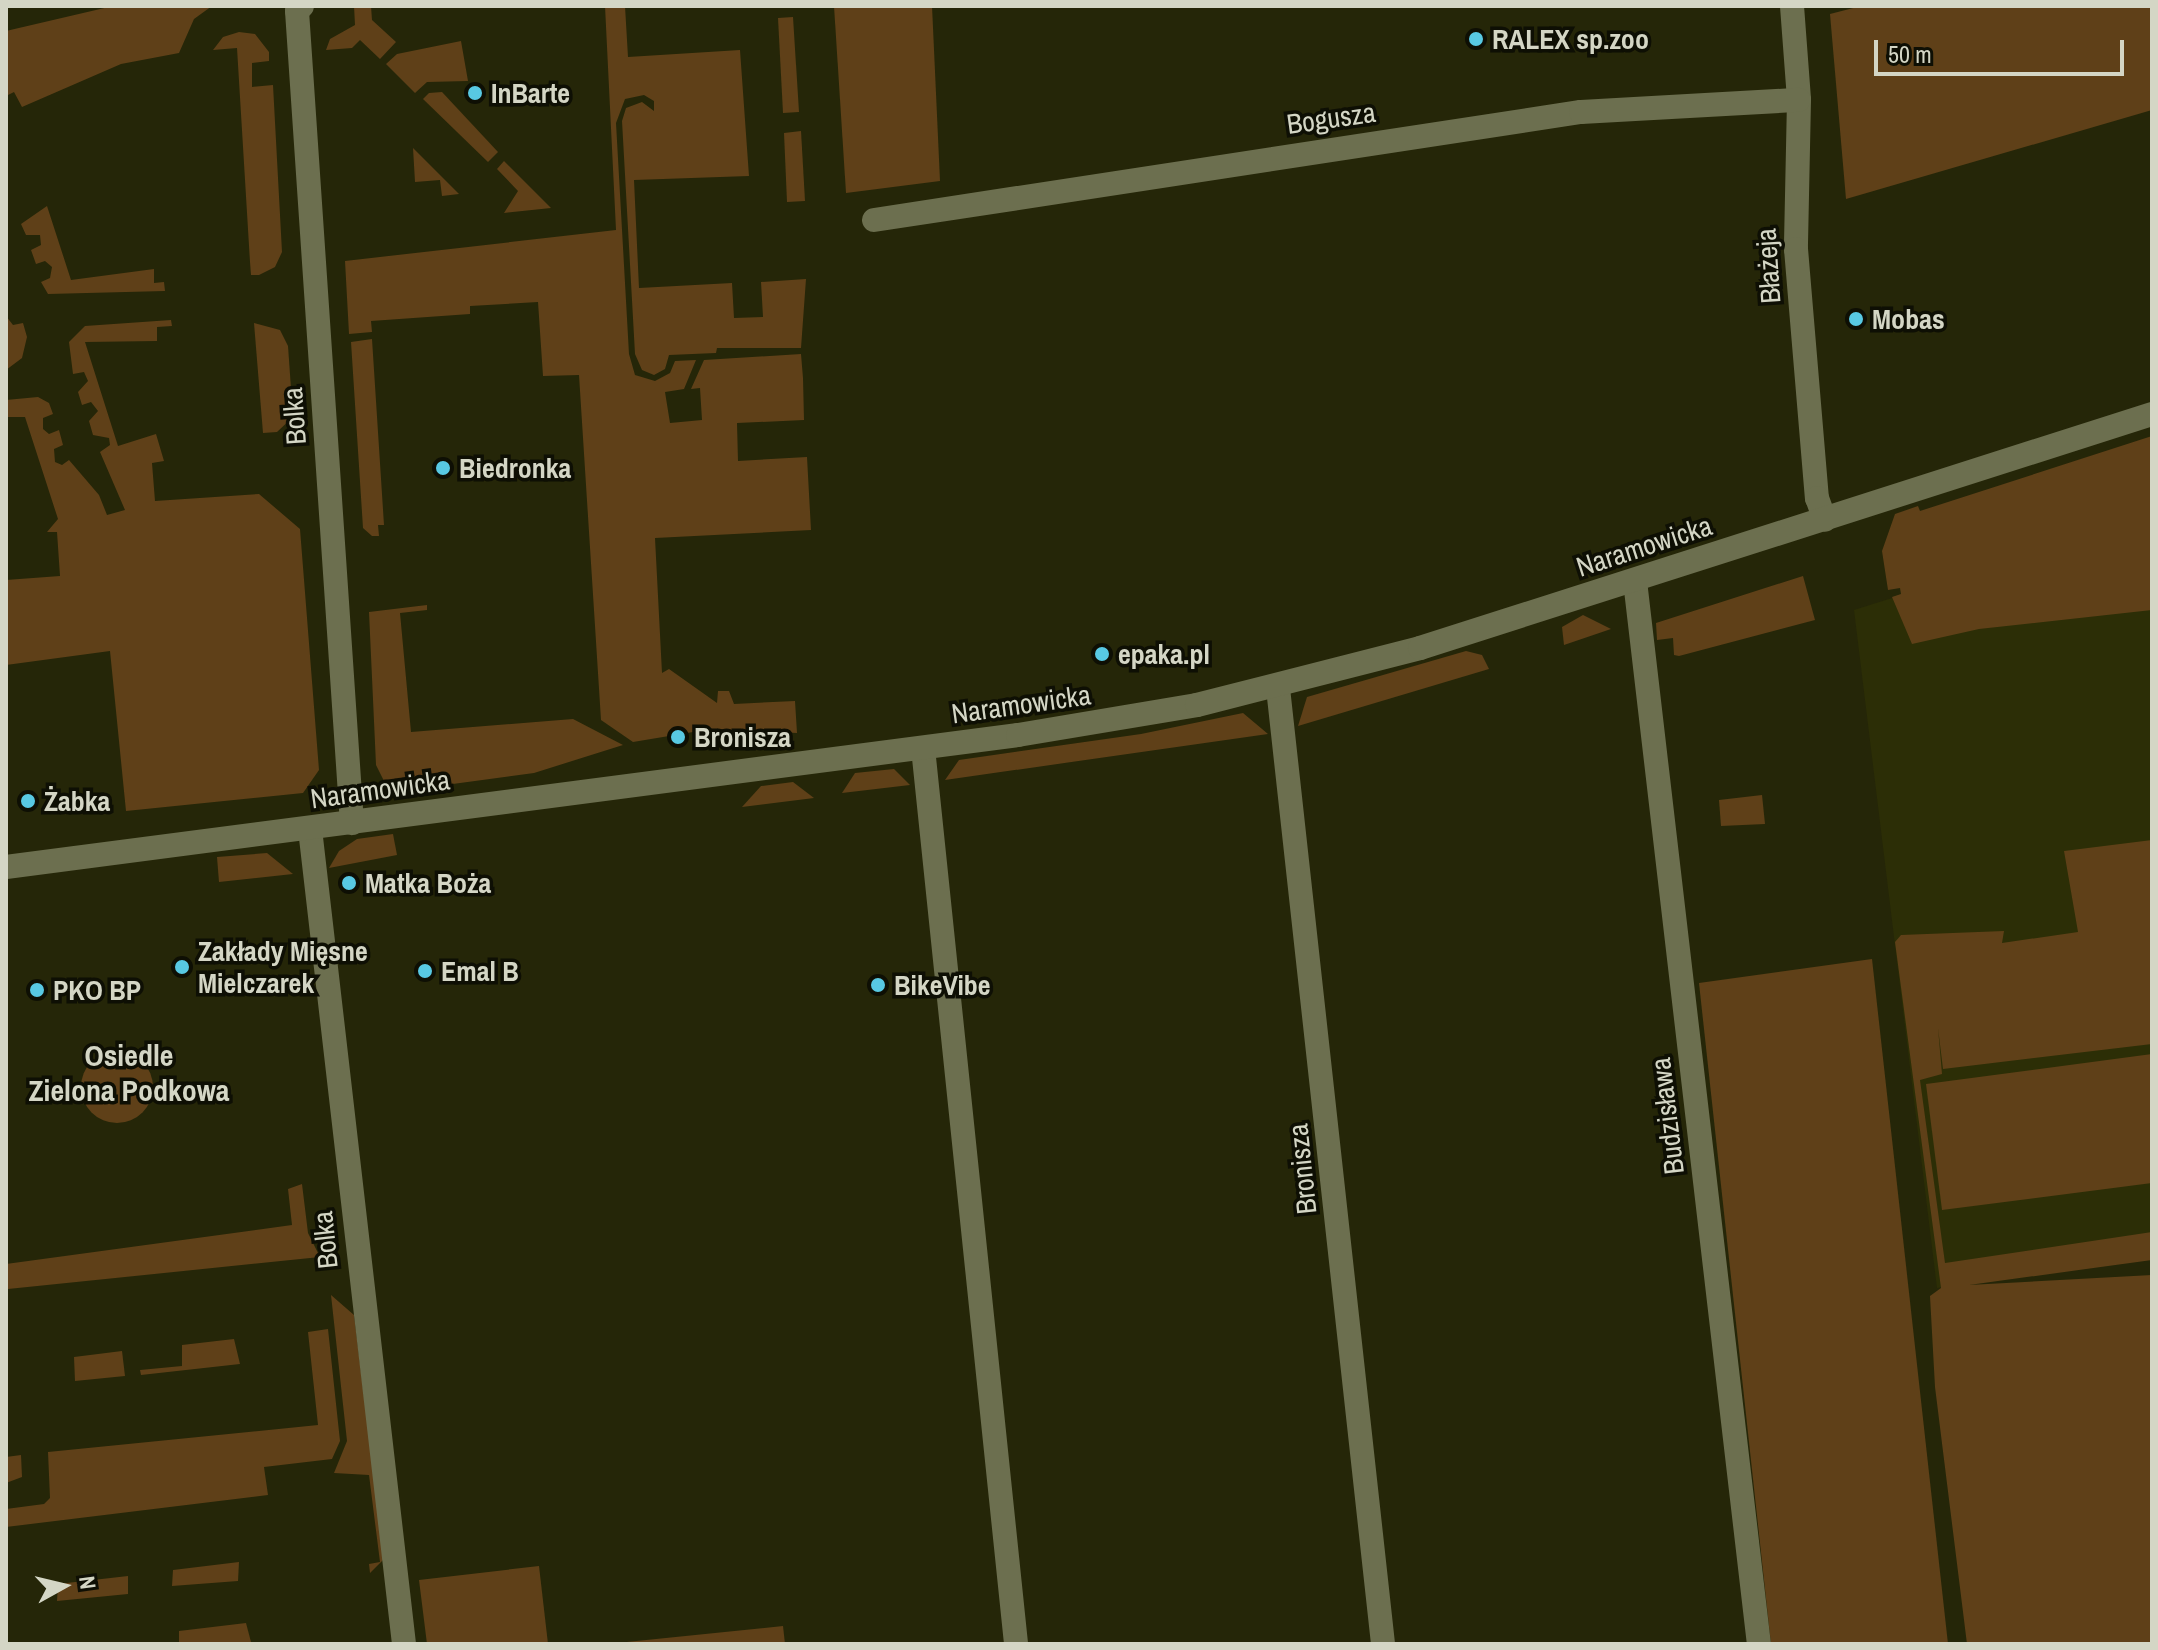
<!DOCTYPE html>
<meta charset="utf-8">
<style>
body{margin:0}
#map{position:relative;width:2158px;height:1650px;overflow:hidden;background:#252608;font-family:"Archivo Narrow",sans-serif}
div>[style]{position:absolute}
.built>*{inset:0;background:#2c2e06}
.green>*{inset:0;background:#5f4018}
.round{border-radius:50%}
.street>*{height:24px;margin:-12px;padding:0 12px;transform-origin:12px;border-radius:12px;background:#6c6f4f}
.secondary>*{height:24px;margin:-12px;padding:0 12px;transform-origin:12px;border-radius:12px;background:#6c6f4f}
.dots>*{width:22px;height:22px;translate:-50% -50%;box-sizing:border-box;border:4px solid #0e0f04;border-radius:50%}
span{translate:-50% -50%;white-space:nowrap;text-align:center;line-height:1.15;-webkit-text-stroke:7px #0e0f04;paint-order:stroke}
.poi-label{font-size:28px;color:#d4d6c5;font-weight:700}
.left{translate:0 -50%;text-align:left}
.street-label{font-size:28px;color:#d4d6c5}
.neighbourhood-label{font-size:30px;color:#d4d6c5;font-weight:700}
.frame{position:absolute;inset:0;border:8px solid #d4d6c5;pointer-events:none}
.north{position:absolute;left:24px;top:1546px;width:80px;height:80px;-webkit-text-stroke:6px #0e0f04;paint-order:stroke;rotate:82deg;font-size:22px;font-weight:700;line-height:32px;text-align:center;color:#d4d6c5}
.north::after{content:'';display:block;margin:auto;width:28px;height:36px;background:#d4d6c5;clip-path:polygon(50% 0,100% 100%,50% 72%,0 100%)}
.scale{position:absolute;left:1874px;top:40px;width:250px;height:36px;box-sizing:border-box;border:4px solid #d4d6c5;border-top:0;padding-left:10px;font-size:24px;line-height:28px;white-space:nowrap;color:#d4d6c5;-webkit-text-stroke:6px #0e0f04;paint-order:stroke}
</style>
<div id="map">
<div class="built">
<i style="clip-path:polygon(2152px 516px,2152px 1253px,1937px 1288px,1854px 610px)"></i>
</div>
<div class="green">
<i style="clip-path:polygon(113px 6px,212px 6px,194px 19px,179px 53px,121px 64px,22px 107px,14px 92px,6px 96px,6px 31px)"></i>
<i style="clip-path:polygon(354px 6px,371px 6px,372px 20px,396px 42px,380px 59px,360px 40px,352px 48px,326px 50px,330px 39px,355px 25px)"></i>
<i style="clip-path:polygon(605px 6px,625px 6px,628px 57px,740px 50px,749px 176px,634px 180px,639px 288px,732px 283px,734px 318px,763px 317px,761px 282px,806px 279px,801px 348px,717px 348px,716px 353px,669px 355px,665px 369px,654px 375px,642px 370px,635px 354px,622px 121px,626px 108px,642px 102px,654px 111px,654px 101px,644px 95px,625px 99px,616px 123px,629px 354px,635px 375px,655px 381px,670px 373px,675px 361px,696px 360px,684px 389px,665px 392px,670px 423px,702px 420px,700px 388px,691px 389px,704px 360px,801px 354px,803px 378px,804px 420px,737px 423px,738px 461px,807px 457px,811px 530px,655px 538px,662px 673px,669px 669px,717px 703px,718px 691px,729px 691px,734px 704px,795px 701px,797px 733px,711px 729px,633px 742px,601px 720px,579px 375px,543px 376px,538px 302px,470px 306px,470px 314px,371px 321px,372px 332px,349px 334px,345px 261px,616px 230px)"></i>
<i style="clip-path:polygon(834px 6px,932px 6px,940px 181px,846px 193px)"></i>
<i style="clip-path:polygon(1861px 6px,2152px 6px,2152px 110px,1846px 199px,1830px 14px)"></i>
<i style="clip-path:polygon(793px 17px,799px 112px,783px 113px,778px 18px)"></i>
<i style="clip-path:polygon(239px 32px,255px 34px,269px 52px,269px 61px,252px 63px,252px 87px,273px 85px,282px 252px,275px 267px,259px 275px,251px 275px,250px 262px,237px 48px,213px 50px,223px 37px)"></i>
<i style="clip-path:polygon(461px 41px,468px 81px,427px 82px,415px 93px,386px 64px,397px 54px)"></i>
<i style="clip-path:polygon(442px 92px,498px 152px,488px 162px,423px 99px,429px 93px)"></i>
<i style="clip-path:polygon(801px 131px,805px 201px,787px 202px,784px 133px)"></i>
<i style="clip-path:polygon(413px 148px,459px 194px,442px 196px,440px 180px,415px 182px)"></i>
<i style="clip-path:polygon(504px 161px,551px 208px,504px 213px,518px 191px,497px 169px)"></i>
<i style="clip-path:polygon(47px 206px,71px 280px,154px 269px,154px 283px,164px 282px,165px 291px,48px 294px,41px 282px,50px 278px,52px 267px,45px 261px,36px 264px,31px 250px,41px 245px,40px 235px,26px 235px,21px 224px)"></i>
<i style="clip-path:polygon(6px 316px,13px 325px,23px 323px,27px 337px,22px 358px,6px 370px)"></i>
<i style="clip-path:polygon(171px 320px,172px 326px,157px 327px,157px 341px,85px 342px,118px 446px,156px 434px,164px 461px,152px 463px,155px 501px,259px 494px,300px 529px,319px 770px,303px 793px,126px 811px,110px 651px,6px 665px,6px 580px,60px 576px,57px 532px,47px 532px,58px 519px,25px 417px,6px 417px,6px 400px,38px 397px,49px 403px,53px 414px,43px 418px,43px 429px,49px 434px,59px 430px,63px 445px,54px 449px,55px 462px,62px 465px,69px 460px,99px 495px,107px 515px,125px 510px,100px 452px,110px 445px,109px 438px,93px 435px,89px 421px,98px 411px,91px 402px,82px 405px,78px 392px,88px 381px,84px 372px,73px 374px,69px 342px,85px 326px)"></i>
<i style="clip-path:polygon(254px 323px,280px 330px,288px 346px,293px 417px,277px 432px,263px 433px)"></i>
<i style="clip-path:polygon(372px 339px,384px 525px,378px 525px,379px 536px,372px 536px,363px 528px,351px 342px)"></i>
<i style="clip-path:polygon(2152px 436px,2152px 610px,1979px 629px,1912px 644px,1892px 597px,1901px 594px,1900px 588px,1888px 590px,1882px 551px,1895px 514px,1918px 506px,1920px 511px)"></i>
<i style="clip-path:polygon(1803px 576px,1815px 620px,1679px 656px,1674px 655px,1673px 638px,1657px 640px,1656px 623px)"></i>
<i style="clip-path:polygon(427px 605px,427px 610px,400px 613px,411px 732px,573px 719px,623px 745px,534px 773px,401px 791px,387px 787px,376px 765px,369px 612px)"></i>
<i style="clip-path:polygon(1583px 615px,1611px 629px,1564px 645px,1562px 627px)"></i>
<i style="clip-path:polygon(1466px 651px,1482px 655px,1489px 669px,1298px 726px,1307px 697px)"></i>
<i style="clip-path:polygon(1243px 713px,1268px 734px,945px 780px,959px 760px,1141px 734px)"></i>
<i style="clip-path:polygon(894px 769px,910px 785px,842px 793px,855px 773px)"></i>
<i style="clip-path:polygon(793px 782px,814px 798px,742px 807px,761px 786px)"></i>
<i style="clip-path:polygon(1762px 795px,1765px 824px,1721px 826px,1719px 800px)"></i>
<i style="clip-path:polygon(393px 834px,397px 855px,329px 868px,339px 851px,357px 839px)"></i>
<i style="clip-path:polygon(2152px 840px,2152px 1044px,1943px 1069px,1938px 1028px,1942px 1074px,1920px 1080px,1945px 1263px,2152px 1232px,2152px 1260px,1969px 1285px,2152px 1275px,2152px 1644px,1967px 1644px,1935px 1387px,1930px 1296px,1941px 1288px,1895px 942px,1901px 935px,2004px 931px,2002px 943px,2078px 932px,2064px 851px)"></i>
<i style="clip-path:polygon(267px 853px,293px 874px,219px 882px,217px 857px)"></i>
<i style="clip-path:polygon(1872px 959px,1948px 1644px,1771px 1644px,1699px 983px)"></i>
<i class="round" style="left:81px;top:1051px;width:72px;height:72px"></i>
<i style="clip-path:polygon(2152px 1054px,2152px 1183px,1942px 1210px,1926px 1084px)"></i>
<i style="clip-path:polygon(302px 1184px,308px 1233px,320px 1257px,8px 1289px,6px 1302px,6px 1264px,292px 1225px,288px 1189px)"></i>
<i style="clip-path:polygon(331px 1295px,354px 1315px,384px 1559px,370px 1573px,369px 1564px,380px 1562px,369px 1475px,334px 1473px,347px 1441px)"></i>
<i style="clip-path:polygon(328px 1329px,340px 1441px,332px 1459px,264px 1467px,268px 1495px,6px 1527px,6px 1509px,44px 1504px,50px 1498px,48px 1452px,318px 1425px,308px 1332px)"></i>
<i style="clip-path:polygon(234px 1339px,240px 1364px,141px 1375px,140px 1370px,182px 1366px,182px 1345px)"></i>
<i style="clip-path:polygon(122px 1351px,125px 1376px,75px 1381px,74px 1357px)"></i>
<i style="clip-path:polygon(21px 1455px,22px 1477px,6px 1483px,6px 1457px)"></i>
<i style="clip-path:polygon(239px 1562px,238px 1581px,172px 1586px,173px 1570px)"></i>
<i style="clip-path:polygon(539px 1566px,548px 1644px,427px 1644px,419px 1580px)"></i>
<i style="clip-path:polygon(128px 1576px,128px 1594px,57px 1601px,58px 1584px)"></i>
<i style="clip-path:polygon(246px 1623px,251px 1642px,179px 1644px,179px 1631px)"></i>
<i style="clip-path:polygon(783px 1626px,785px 1644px,607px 1644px)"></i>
</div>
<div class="street">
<i style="left:302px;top:6px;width:7px;rotate:135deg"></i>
<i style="left:297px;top:11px;width:814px;rotate:86.13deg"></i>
<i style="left:1792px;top:6px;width:94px;rotate:85.7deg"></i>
<i style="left:1799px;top:100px;width:149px;rotate:91.2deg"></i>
<i style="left:1796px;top:249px;width:250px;rotate:85.2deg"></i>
<i style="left:1817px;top:498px;width:23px;rotate:70deg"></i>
<i style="left:874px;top:220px;width:715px;rotate:-8.69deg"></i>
<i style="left:1581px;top:112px;width:218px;rotate:-3.2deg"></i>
<i style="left:1635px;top:581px;width:1070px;rotate:83.35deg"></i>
<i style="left:1278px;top:688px;width:962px;rotate:83.73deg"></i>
<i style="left:923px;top:748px;width:901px;rotate:84.07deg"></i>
<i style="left:310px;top:829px;width:820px;rotate:83.42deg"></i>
</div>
<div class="secondary">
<i style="left:6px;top:867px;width:1021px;rotate:-7.43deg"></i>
<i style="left:1018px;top:735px;width:181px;rotate:-9.5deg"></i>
<i style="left:1197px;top:705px;width:230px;rotate:-14.3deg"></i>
<i style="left:1420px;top:648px;width:768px;rotate:-17.73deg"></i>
</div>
<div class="dots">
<i style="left:1476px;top:39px;background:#58c9e3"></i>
<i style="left:475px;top:93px;background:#58c9e3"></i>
<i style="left:1856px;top:319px;background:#58c9e3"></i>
<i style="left:443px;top:468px;background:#58c9e3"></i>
<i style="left:1102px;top:654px;background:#58c9e3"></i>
<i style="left:678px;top:737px;background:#58c9e3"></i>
<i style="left:28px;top:801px;background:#58c9e3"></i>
<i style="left:349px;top:883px;background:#58c9e3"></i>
<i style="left:182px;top:967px;background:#58c9e3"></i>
<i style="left:425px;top:971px;background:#58c9e3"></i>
<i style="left:878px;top:985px;background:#58c9e3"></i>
<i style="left:37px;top:990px;background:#58c9e3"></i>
</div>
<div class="poi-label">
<span class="left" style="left:1492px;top:39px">RALEX sp.zoo</span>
<span class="left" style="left:491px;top:93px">InBarte</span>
<span class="left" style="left:1872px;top:319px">Mobas</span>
<span class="left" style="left:459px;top:468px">Biedronka</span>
<span class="left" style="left:1118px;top:654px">epaka.pl</span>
<span class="left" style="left:694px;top:737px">Bronisza</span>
<span class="left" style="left:44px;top:801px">Żabka</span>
<span class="left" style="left:365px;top:883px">Matka Boża</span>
<span class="left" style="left:198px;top:967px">Zakłady Mięsne<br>Mielczarek</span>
<span class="left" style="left:441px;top:971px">Emal B</span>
<span class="left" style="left:894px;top:985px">BikeVibe</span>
<span class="left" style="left:53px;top:990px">PKO BP</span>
</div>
<div class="street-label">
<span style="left:1331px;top:118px;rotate:-8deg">Bogusza</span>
<span style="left:1768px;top:266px;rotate:-94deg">Błażeja</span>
<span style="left:294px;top:416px;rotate:-94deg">Bolka</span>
<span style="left:1644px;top:546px;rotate:-18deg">Naramowicka</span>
<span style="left:1021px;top:704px;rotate:-8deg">Naramowicka</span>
<span style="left:380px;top:789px;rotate:-8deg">Naramowicka</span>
<span style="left:1667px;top:1116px;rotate:-97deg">Budzisława</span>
<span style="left:1302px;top:1169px;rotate:-96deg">Bronisza</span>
<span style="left:325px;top:1240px;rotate:-96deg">Bolka</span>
</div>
<div class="neighbourhood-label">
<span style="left:129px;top:1072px">Osiedle<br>Zielona Podkowa</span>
</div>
<div class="frame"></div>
<div class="north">N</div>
<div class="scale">50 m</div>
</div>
